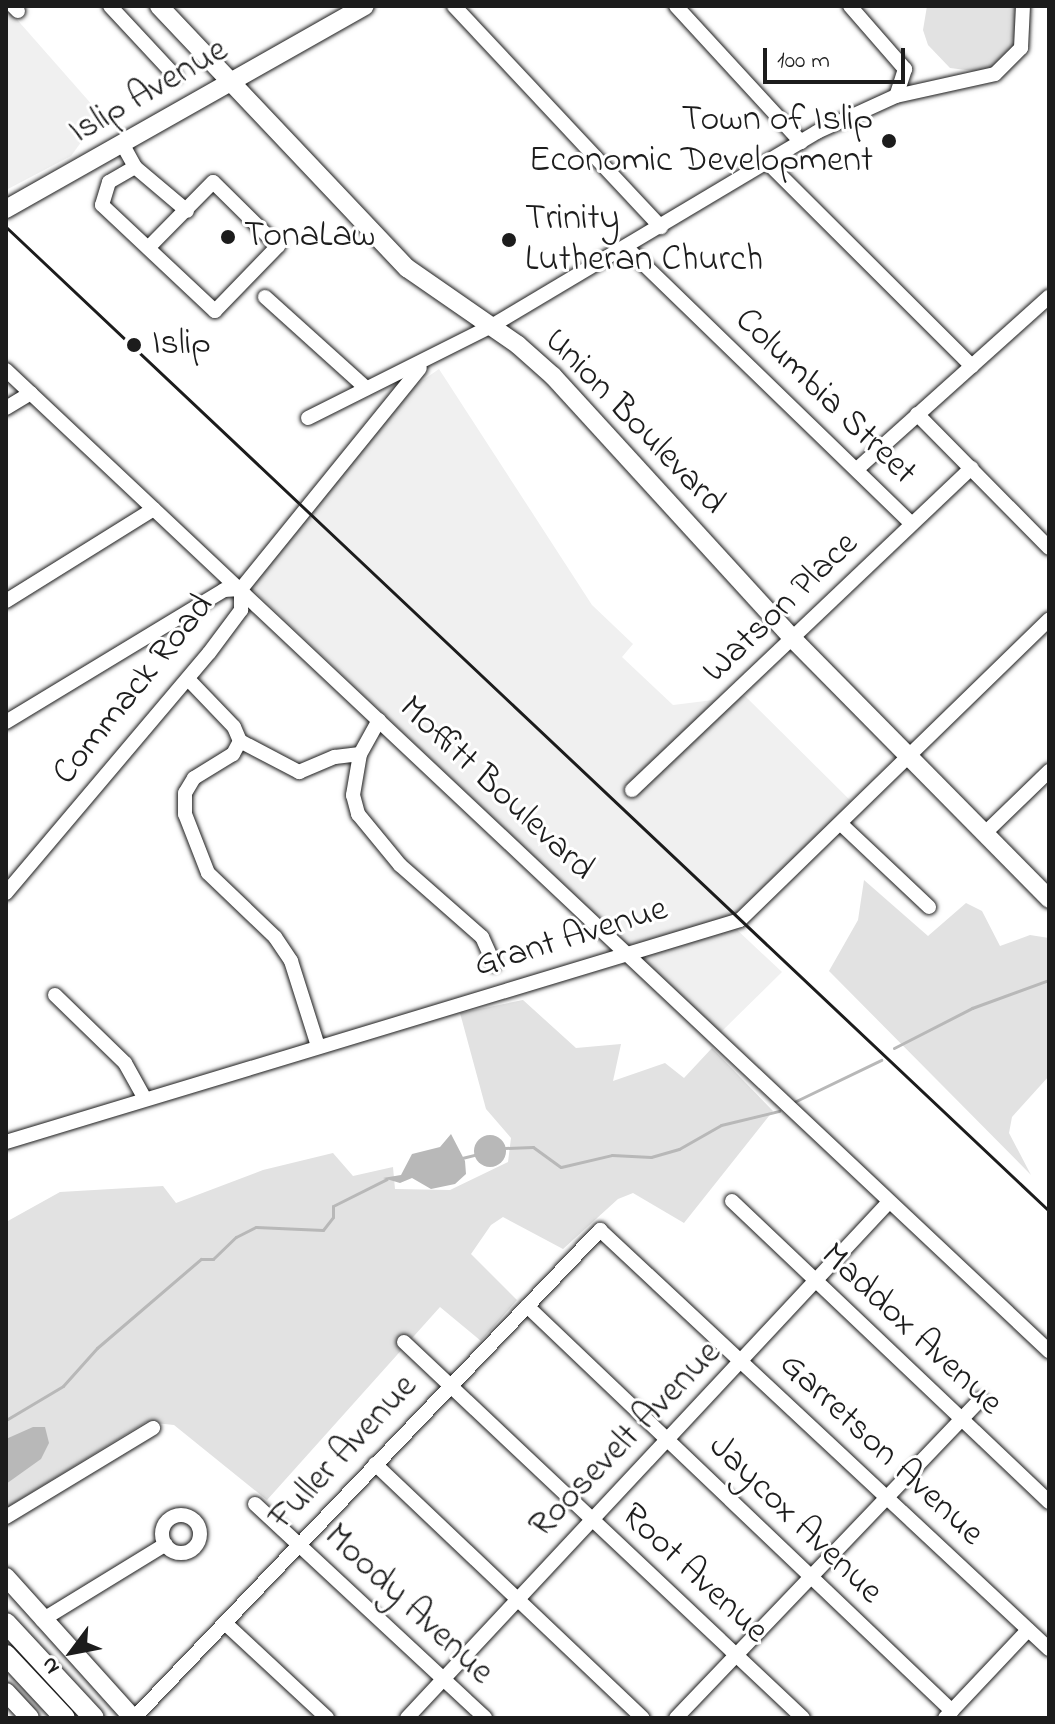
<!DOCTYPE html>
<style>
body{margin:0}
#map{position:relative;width:1055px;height:1724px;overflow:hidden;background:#fff;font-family:"Indie Flower",sans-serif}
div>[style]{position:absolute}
.built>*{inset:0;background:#f0f0f0}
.green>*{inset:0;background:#e2e2e2}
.water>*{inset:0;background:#b8b8b8}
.round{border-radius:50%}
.stream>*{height:3px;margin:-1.5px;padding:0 1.5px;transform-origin:1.5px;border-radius:1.5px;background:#b8b8b8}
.roads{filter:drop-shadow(0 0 2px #1c1c1c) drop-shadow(0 0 2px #1c1c1c)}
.minor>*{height:14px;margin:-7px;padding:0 7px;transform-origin:7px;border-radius:7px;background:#fff}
.minor>.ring{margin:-7px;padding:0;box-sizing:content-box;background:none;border:14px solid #fff;border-radius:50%}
.major>*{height:18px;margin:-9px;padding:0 9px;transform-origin:9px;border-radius:9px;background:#fff}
.highway>*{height:20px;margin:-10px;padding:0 10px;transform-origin:10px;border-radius:10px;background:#fff}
.rail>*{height:3px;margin:-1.5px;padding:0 1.5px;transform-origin:1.5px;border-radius:1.5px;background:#1c1c1c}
.dots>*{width:22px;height:22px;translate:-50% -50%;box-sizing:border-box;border:4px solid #fff;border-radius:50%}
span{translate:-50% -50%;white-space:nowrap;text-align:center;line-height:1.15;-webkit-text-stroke:6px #fff;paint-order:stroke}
.street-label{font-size:36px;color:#1c1c1c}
.poi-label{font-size:36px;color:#1c1c1c}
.right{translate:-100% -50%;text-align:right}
.left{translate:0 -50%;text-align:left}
.frame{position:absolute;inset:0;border:8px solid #1c1c1c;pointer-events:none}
.north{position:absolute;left:32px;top:1612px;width:80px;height:80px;-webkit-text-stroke:6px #fff;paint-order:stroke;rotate:238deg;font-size:22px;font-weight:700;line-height:32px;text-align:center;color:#1c1c1c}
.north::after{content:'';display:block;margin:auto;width:28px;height:36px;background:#1c1c1c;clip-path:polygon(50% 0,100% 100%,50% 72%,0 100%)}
.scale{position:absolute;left:763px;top:48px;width:142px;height:36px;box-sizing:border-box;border:4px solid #1c1c1c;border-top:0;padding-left:10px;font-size:24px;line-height:28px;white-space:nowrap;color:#1c1c1c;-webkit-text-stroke:6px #fff;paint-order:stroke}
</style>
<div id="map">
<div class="built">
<i style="clip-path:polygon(6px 7px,101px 115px,71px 156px,6px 190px)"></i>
<i style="clip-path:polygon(439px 369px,592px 605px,633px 644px,622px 657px,673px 705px,745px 696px,860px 810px,734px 927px,782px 972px,720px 1033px,250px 587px,403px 394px)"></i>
</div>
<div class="green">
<i style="clip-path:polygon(927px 6px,1018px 6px,1019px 39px,999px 66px,983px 72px,950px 68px,928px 45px,923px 30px)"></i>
<i style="clip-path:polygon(864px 880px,928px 936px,966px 903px,982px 911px,1000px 946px,1030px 935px,1049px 938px,1049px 1076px,1012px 1117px,1009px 1133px,1031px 1175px,829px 971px,858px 920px)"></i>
<i style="clip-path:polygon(523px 1000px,576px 1048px,621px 1044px,613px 1081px,665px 1063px,684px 1078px,712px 1048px,773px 1111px,684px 1223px,633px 1193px,618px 1199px,563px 1249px,503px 1217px,491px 1225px,471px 1254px,517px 1300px,481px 1341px,440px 1307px,267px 1500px,174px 1425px,146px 1422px,6px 1508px,6px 1222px,60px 1192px,163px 1186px,176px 1203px,263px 1170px,333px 1153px,353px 1176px,393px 1167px,395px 1189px,450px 1190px,508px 1162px,511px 1138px,486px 1109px,460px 1013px)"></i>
</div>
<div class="water">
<i style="clip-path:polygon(451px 1134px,465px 1161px,466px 1174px,455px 1184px,431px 1189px,412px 1178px,400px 1183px,383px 1178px,401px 1175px,412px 1154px,440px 1147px)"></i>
<i class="round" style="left:474px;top:1135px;width:32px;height:32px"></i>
<i style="clip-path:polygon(33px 1427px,45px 1427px,49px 1443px,41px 1459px,6px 1484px,6px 1439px)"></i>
</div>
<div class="stream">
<i style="left:894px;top:1048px;width:88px;rotate:-27.1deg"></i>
<i style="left:972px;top:1008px;width:82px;rotate:-20deg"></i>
<i style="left:794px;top:1102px;width:97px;rotate:-25.8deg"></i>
<i style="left:505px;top:1148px;width:28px;rotate:-2deg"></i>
<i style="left:533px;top:1147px;width:34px;rotate:36deg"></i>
<i style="left:561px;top:1167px;width:52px;rotate:-13.2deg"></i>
<i style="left:612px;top:1155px;width:39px;rotate:3deg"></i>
<i style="left:651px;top:1157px;width:29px;rotate:-16deg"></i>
<i style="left:679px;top:1149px;width:48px;rotate:-29.7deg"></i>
<i style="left:721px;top:1125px;width:60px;rotate:-13.6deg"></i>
<i style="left:462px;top:1158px;width:16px;rotate:-14deg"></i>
<i style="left:6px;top:1420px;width:66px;rotate:-30.8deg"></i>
<i style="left:63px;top:1386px;width:51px;rotate:-48.2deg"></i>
<i style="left:97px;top:1348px;width:137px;rotate:-40.6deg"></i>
<i style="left:201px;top:1259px;width:12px"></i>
<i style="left:213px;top:1259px;width:32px;rotate:-44deg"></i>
<i style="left:236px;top:1237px;width:22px;rotate:-27deg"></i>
<i style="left:256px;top:1227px;width:67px;rotate:2.6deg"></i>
<i style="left:323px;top:1230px;width:16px;rotate:-52deg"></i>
<i style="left:333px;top:1217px;width:11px;rotate:-90deg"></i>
<i style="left:333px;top:1206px;width:60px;rotate:-26.6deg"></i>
</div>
<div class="roads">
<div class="minor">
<i style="left:13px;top:6px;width:7px;rotate:45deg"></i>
<i style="left:110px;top:6px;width:96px;rotate:47.1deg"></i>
<i style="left:454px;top:6px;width:303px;rotate:46.9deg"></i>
<i style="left:676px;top:6px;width:185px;rotate:47.4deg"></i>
<i style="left:850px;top:6px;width:84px;rotate:48.9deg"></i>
<i style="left:905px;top:69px;width:28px;rotate:108deg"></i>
<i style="left:124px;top:147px;width:23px;rotate:61deg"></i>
<i style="left:135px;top:167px;width:68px;rotate:40.2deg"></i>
<i style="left:768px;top:163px;width:288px;rotate:44.9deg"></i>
<i style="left:135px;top:167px;width:30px;rotate:150deg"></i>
<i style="left:109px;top:182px;width:24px;rotate:107deg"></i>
<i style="left:102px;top:205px;width:155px;rotate:43.2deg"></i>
<i style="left:215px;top:311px;width:91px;rotate:-45.9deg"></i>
<i style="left:278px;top:246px;width:91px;rotate:-135.4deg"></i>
<i style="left:213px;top:182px;width:91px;rotate:134.6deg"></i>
<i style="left:626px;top:247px;width:398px;rotate:44.1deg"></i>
<i style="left:265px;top:297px;width:136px;rotate:42deg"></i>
<i style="left:6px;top:370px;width:1432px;rotate:43.25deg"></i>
<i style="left:6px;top:408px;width:29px;rotate:-31deg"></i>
<i style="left:917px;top:414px;width:188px;rotate:45.4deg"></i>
<i style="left:308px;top:418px;width:203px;rotate:-26.6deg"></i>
<i style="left:490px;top:327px;width:381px;rotate:-30.8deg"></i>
<i style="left:817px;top:132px;width:87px;rotate:-24.5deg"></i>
<i style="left:896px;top:96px;width:101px;rotate:-12.5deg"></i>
<i style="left:995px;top:74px;width:37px;rotate:-45deg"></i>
<i style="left:1021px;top:48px;width:42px;rotate:-87.3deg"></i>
<i style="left:857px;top:469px;width:258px;rotate:-41.9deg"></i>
<i style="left:6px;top:601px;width:174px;rotate:-31.9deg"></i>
<i style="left:188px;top:679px;width:66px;rotate:46.2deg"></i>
<i style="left:234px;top:727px;width:15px;rotate:67deg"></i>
<i style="left:240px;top:741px;width:15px;rotate:118deg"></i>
<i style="left:233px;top:754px;width:46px;rotate:148.4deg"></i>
<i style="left:194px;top:778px;width:17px;rotate:121deg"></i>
<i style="left:185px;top:793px;width:21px;rotate:90deg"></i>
<i style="left:185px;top:814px;width:63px;rotate:68.7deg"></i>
<i style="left:208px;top:873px;width:93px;rotate:43.7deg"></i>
<i style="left:275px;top:937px;width:29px;rotate:56deg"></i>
<i style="left:291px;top:961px;width:89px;rotate:72.4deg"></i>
<i style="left:379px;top:720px;width:39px;rotate:119deg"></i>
<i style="left:360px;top:754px;width:42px;rotate:99.7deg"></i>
<i style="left:353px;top:795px;width:20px;rotate:75deg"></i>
<i style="left:358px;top:814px;width:66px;rotate:50.5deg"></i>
<i style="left:400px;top:865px;width:109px;rotate:41.3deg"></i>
<i style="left:482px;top:937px;width:30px;rotate:66deg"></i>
<i style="left:6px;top:722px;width:255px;rotate:-31.2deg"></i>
<i style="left:224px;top:590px;width:17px;rotate:-3deg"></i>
<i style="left:240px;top:741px;width:67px;rotate:27.7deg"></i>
<i style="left:299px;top:772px;width:39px;rotate:-23deg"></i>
<i style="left:335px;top:757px;width:25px;rotate:-7deg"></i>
<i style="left:632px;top:790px;width:468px;rotate:-43.5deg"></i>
<i style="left:841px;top:824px;width:121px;rotate:43.3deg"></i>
<i style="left:984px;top:834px;width:91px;rotate:-44.1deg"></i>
<i style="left:6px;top:893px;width:314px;rotate:-49.8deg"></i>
<i style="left:209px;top:653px;width:54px;rotate:-53.3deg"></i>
<i style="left:241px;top:610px;width:21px;rotate:-90deg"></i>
<i style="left:241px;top:589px;width:284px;rotate:-51deg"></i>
<i style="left:55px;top:995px;width:98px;rotate:44.2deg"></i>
<i style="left:125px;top:1063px;width:41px;rotate:60.9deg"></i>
<i style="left:6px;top:1142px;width:767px;rotate:-16.83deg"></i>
<i style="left:740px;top:920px;width:431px;rotate:-44.2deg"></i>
<i style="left:732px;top:1201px;width:437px;rotate:43.5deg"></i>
<i style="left:527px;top:1306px;width:587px;rotate:43.62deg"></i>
<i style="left:404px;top:1342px;width:548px;rotate:43.3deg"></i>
<i style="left:375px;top:1464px;width:369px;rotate:43.5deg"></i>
<i style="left:255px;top:1504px;width:314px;rotate:42.9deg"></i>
<i class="ring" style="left:162px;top:1515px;width:24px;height:24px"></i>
<i style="left:6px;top:1517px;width:172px;rotate:-31.2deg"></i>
<i style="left:42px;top:1620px;width:145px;rotate:-31.5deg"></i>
<i style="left:226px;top:1624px;width:138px;rotate:42.9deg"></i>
<i style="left:134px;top:1718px;width:675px;rotate:-46.32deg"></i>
<i style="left:600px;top:1230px;width:614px;rotate:43.02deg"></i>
<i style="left:407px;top:1718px;width:705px;rotate:-46.96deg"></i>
<i style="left:676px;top:1718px;width:441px;rotate:-46.3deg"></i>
<i style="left:945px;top:1718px;width:121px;rotate:-46.7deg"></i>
</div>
<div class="major">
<i style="left:159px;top:6px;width:361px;rotate:46.6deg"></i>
<i style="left:407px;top:268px;width:135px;rotate:34.7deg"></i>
<i style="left:518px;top:345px;width:47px;rotate:41.5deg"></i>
<i style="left:553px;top:376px;width:356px;rotate:47.6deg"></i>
<i style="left:793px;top:639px;width:365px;rotate:45.4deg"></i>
<i style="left:6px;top:209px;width:412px;rotate:-29.5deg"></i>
<i style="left:6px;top:1577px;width:190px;rotate:48deg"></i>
<i style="left:6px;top:1692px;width:35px;rotate:47deg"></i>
</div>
<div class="highway">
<i style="left:6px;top:1623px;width:129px;rotate:47.2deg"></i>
<i style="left:6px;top:1655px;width:86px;rotate:46.9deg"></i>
</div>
</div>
<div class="rail">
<i style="left:6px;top:227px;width:1434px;rotate:43.33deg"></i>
</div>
<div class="dots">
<i style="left:889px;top:141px;background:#1c1c1c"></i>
<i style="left:228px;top:237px;background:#1c1c1c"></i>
<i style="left:509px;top:240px;background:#1c1c1c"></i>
<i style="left:134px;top:345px;background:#1c1c1c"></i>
</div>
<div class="street-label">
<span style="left:149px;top:92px;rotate:-30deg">Islip Avenue</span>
<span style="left:825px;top:397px;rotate:44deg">Columbia Street</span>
<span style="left:634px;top:422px;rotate:46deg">Union Boulevard</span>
<span style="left:781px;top:608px;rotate:-44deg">Watson Place</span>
<span style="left:134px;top:690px;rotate:-51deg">Commack Road</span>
<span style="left:496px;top:789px;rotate:43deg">Moffitt Boulevard</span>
<span style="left:571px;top:938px;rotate:-17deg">Grant Avenue</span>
<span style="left:911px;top:1330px;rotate:43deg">Maddox Avenue</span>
<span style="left:626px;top:1440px;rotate:-46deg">Roosevelt Avenue</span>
<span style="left:881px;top:1450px;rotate:43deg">Garretson Avenue</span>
<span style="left:344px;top:1453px;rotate:-47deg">Fuller Avenue</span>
<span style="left:795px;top:1520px;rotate:44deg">Jaycox Avenue</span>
<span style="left:694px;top:1574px;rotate:43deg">Root Avenue</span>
<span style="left:408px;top:1605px;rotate:43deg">Moody Avenue</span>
</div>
<div class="poi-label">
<span class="right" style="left:873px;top:141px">Town of Islip<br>Economic Development</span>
<span class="left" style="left:525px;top:240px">Trinity<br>Lutheran Church</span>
<span class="left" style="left:244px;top:237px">TonaLaw</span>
<span class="left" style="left:152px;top:345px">Islip</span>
</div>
<div class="frame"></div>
<div class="north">N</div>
<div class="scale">100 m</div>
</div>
